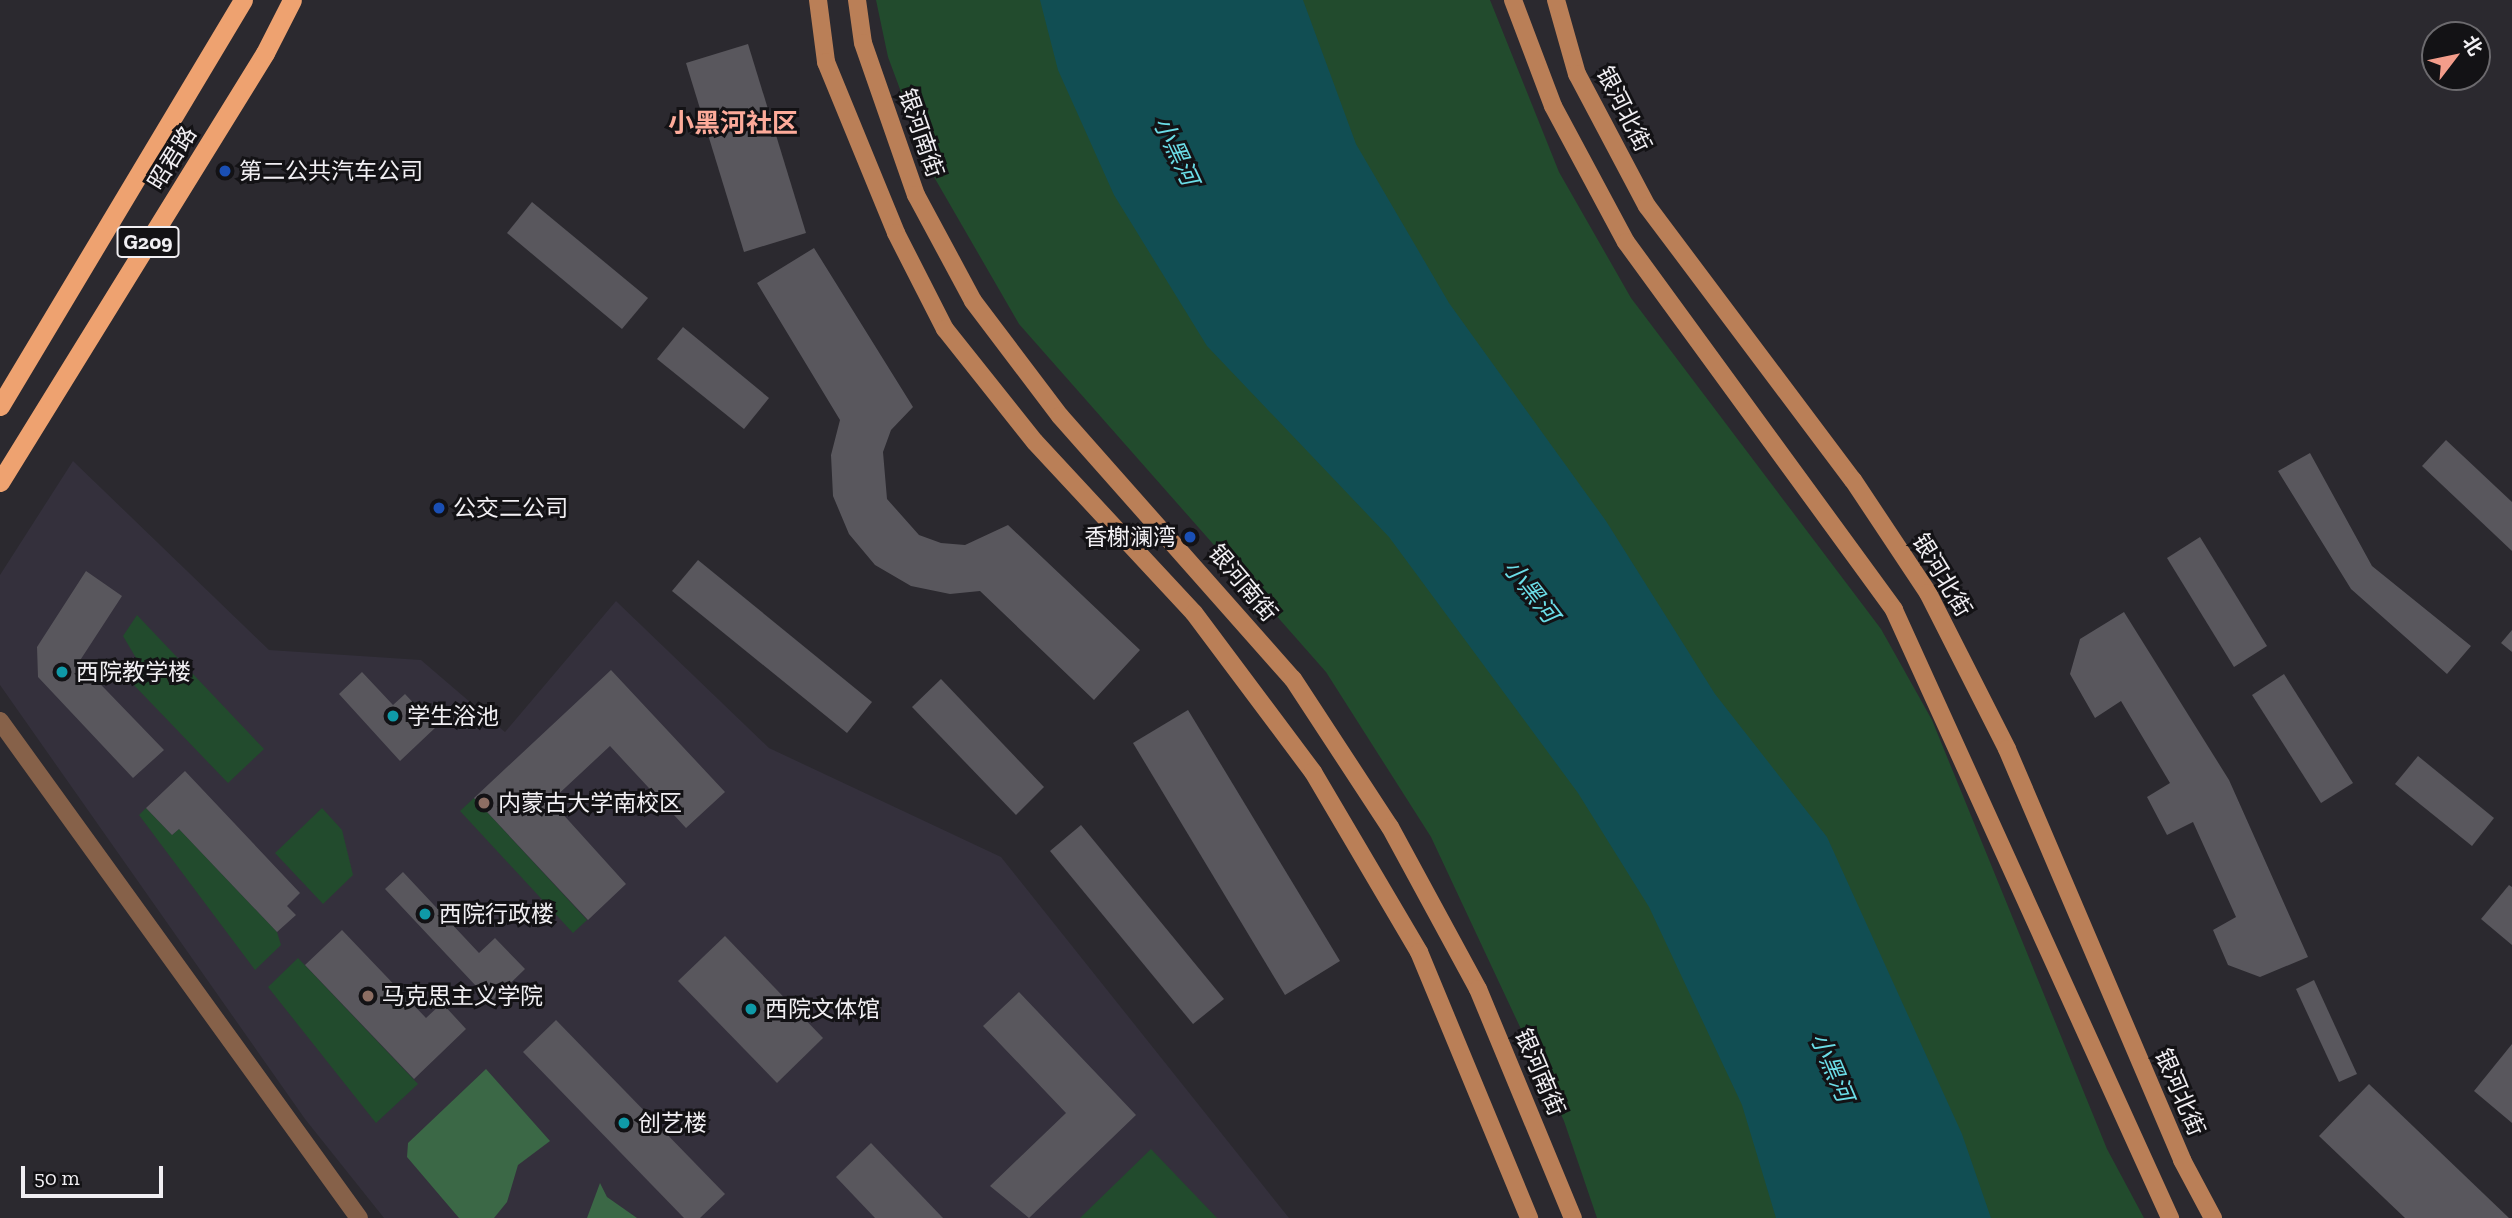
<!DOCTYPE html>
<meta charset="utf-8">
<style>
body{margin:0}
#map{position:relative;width:2512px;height:1218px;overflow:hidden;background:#2b292f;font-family:"Zilla Slab","Noto Sans SC",serif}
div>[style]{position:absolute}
.built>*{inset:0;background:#34303c}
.green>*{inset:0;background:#224b2d}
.forest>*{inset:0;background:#3b6846}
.water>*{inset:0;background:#114e53}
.building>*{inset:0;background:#59575d}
.minor>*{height:18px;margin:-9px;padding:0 9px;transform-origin:9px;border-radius:9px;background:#866149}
.secondary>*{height:18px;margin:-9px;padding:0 9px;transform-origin:9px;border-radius:9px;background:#ba7f57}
.trunk>*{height:19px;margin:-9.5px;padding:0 9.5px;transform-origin:9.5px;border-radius:9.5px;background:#eea270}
.dots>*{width:19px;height:19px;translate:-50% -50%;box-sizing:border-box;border:4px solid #131215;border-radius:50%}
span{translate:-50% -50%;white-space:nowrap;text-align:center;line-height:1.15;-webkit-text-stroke:6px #131215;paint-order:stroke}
.shield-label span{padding:2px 5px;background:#131215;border:2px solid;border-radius:5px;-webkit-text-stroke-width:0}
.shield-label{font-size:21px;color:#f1eff3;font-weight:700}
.street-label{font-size:23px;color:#f1eff3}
.poi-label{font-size:23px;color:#f1eff3}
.left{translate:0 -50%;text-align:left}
.right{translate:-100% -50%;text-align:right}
.water-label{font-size:24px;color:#6bdde7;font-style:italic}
.quarter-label{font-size:26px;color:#fdab9a;font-weight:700}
.north{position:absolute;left:2421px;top:21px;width:70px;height:70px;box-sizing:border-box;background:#131215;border:2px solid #6c6a6e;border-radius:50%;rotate:58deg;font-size:19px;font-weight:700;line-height:28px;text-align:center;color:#f1eff3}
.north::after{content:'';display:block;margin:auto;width:24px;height:32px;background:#f49d8b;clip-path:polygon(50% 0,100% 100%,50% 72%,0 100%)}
.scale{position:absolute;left:21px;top:1166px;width:142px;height:32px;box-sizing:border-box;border:4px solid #f1eff3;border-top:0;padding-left:9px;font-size:21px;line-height:24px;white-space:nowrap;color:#f1eff3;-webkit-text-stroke:5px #131215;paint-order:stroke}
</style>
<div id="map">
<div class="built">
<i style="clip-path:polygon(73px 461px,269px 650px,421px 660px,505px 732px,616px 601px,769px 748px,1001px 857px,1289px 1218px,384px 1218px,305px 1119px,0 685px,0 575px)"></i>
</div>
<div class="green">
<i style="clip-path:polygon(876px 0,1490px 0,1559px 172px,1631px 298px,1881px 629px,1932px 720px,2107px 1149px,2144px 1218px,1597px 1218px,1564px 1121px,1431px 837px,1326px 672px,1019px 324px,930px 170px,888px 57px)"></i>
<i style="clip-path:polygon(137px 615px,264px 749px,228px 783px,130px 681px,136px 658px,123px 636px)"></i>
<i style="clip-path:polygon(474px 798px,587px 920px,573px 933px,460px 811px)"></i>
<i style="clip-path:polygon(146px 808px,172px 835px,179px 829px,277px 932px,281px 945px,255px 970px,139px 815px)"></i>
<i style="clip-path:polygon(322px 808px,342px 830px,353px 875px,323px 904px,275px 853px)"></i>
<i style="clip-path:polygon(298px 958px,418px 1084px,376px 1123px,268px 987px)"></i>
<i style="clip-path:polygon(1151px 1149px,1217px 1218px,1080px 1218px)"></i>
</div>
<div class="forest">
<i style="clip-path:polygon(486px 1069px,550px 1141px,518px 1165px,507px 1202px,494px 1218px,459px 1218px,407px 1157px,408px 1143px)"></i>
<i style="clip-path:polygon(600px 1183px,607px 1197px,637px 1218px,587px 1218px)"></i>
</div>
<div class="water">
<i style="clip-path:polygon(1040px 0,1303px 0,1356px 144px,1449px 303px,1606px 521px,1715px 694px,1827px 837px,1962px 1134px,1991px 1218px,1776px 1218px,1742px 1105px,1649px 907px,1578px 793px,1389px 537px,1207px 346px,1114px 195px,1058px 70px)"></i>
</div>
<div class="building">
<i style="clip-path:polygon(748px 44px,806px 233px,744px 252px,686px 63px)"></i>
<i style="clip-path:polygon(532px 202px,648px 298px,622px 329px,507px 233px)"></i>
<i style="clip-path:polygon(814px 248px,913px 407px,891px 430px,883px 452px,887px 499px,919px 535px,941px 543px,965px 545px,1008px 525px,1140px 650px,1094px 700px,980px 591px,950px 594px,911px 586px,875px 565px,849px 534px,833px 496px,831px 455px,840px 420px,757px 283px)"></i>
<i style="clip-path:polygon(683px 327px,769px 398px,744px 429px,657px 359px)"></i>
<i style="clip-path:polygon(2446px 440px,2512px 502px,2512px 551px,2422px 466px)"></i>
<i style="clip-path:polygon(2310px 453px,2372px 566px,2471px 646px,2447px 674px,2351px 589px,2278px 471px)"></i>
<i style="clip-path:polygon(2200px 537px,2267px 646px,2234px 667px,2167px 558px)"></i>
<i style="clip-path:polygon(698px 560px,872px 702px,847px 733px,672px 591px)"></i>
<i style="clip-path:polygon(86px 571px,122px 596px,79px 662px,164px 750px,133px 778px,38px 677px,37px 647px)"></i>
<i style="clip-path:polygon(2124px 612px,2229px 780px,2308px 957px,2260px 977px,2228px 965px,2213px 930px,2236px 917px,2193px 822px,2167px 835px,2147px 797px,2170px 783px,2121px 701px,2095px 718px,2070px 674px,2080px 639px)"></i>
<i style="clip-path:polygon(2512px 630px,2512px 652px,2501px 643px)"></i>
<i style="clip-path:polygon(611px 670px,725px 792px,686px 828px,610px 746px,551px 801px,626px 884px,588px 920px,474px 798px)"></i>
<i style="clip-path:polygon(362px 672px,393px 705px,405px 694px,436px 727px,400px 761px,339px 694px)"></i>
<i style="clip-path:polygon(2284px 674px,2353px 783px,2321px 803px,2252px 695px)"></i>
<i style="clip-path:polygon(941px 679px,1044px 787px,1016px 815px,912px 707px)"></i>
<i style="clip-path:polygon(1188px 710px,1340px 961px,1285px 995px,1133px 743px)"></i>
<i style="clip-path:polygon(2418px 756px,2494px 818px,2472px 846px,2395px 784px)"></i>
<i style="clip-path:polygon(185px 771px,300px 893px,287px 906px,296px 915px,277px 932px,179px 829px,172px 835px,146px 808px)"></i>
<i style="clip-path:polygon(1081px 825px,1224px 999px,1193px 1024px,1050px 851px)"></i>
<i style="clip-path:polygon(403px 872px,479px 953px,495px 938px,525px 969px,491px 1002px,385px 889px)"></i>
<i style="clip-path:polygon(2509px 885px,2512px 887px,2512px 945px,2481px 919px)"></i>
<i style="clip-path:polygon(342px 930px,426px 1018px,442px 1003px,466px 1029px,414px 1079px,305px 965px)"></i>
<i style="clip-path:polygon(725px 936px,823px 1038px,777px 1083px,678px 981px)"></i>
<i style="clip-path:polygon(2314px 980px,2357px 1074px,2339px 1082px,2296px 989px)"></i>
<i style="clip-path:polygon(1019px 992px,1136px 1115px,1029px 1218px,990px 1186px,1066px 1113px,983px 1026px)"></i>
<i style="clip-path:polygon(556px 1020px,725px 1194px,700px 1218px,684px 1218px,523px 1052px)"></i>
<i style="clip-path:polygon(2512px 1044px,2512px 1123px,2474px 1091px)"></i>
<i style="clip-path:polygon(2369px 1084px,2509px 1218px,2405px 1218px,2319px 1136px)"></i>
<i style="clip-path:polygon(871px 1143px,943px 1218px,875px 1218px,836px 1177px)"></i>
</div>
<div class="minor">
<i style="left:0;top:721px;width:613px;rotate:54.16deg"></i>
</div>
<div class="secondary">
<i style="left:818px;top:0;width:63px;rotate:82.6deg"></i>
<i style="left:826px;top:62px;width:185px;rotate:67.7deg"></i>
<i style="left:896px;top:233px;width:108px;rotate:63deg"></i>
<i style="left:945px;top:329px;width:144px;rotate:51.5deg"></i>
<i style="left:1035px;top:442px;width:233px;rotate:47.1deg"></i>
<i style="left:1194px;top:613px;width:199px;rotate:53.2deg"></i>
<i style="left:1313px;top:772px;width:209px;rotate:59.5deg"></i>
<i style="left:1419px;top:952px;width:288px;rotate:67.5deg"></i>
<i style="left:857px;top:0;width:43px;rotate:82.1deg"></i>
<i style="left:863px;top:43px;width:161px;rotate:70.8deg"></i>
<i style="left:916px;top:195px;width:120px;rotate:61.7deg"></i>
<i style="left:973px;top:301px;width:144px;rotate:52.9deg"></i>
<i style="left:1060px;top:416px;width:351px;rotate:48.5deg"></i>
<i style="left:1293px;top:679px;width:177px;rotate:56.8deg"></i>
<i style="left:1390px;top:827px;width:184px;rotate:61.5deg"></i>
<i style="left:1478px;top:989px;width:248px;rotate:67.5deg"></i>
<i style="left:1513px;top:0;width:113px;rotate:69.3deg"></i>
<i style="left:1553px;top:106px;width:154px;rotate:61.8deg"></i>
<i style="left:1626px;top:242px;width:455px;rotate:53.9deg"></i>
<i style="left:1894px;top:610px;width:668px;rotate:65.58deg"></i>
<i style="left:1556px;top:0;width:77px;rotate:74.2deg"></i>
<i style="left:1577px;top:74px;width:149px;rotate:62.1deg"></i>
<i style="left:1647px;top:206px;width:343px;rotate:53.1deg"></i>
<i style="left:1853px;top:480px;width:136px;rotate:56.4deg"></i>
<i style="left:1928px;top:593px;width:175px;rotate:63.1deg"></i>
<i style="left:2007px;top:749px;width:447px;rotate:66.9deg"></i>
<i style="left:2182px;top:1160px;width:66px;rotate:61.9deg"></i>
</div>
<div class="trunk">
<i style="left:0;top:406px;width:473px;rotate:-59.1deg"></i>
<i style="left:0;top:482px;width:504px;rotate:-58.3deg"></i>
<i style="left:265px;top:53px;width:59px;rotate:-63deg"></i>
</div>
<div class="dots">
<i style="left:225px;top:171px;background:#1a4fb4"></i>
<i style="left:439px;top:508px;background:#1a4fb4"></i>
<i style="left:1190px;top:537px;background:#1a4fb4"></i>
<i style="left:62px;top:672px;background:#0f9aa8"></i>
<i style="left:393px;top:716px;background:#0f9aa8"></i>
<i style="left:484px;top:803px;background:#8d6e63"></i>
<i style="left:425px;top:914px;background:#0f9aa8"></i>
<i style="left:368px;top:996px;background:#8d6e63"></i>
<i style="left:751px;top:1009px;background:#0f9aa8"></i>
<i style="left:624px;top:1123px;background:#0f9aa8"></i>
</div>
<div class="shield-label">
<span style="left:148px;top:242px">G209</span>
</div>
<div class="street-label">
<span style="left:1624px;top:109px;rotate:63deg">银河北街</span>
<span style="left:921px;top:133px;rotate:71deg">银河南街</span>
<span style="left:172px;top:158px;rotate:-58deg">昭君路</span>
<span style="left:1942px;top:575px;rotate:59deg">银河北街</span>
<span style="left:1243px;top:583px;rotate:50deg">银河南街</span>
<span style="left:1540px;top:1072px;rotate:67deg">银河南街</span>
<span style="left:2180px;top:1092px;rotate:67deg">银河北街</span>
</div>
<div class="poi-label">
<span class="left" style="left:239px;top:171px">第二公共汽车公司</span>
<span class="left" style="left:453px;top:508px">公交二公司</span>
<span class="right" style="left:1176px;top:537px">香榭澜湾</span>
<span class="left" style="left:76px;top:672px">西院教学楼</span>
<span class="left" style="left:407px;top:716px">学生浴池</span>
<span class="left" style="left:498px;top:803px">内蒙古大学南校区</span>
<span class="left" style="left:439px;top:914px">西院行政楼</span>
<span class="left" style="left:382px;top:996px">马克思主义学院</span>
<span class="left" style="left:765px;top:1009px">西院文体馆</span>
<span class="left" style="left:638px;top:1123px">创艺楼</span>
</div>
<div class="water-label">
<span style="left:1176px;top:151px;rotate:65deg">小黑河</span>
<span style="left:1531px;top:591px;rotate:52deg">小黑河</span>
<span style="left:1832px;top:1067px;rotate:67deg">小黑河</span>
</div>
<div class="quarter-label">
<span style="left:733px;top:124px">小黑河社区</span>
</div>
<div class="north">北</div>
<div class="scale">50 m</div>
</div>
